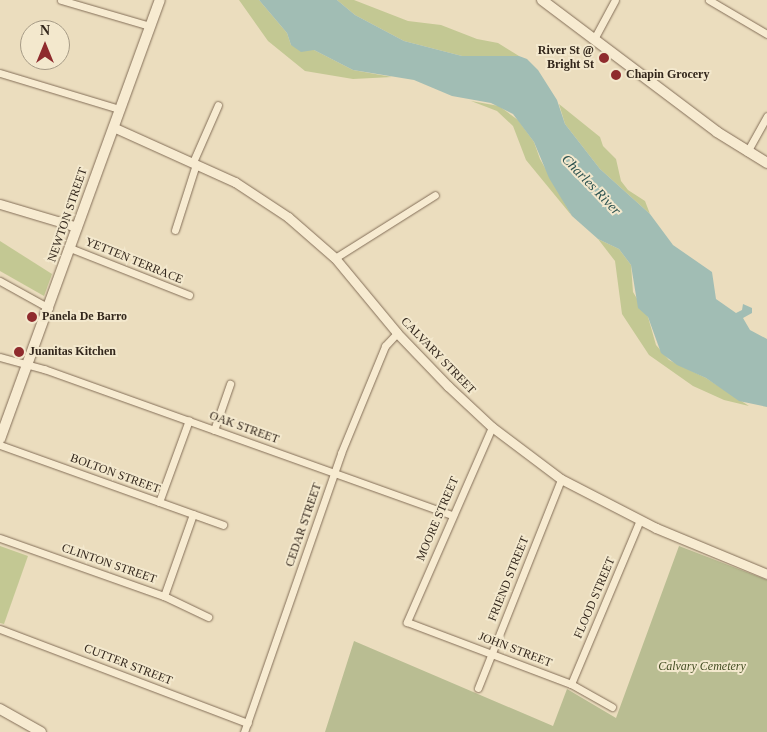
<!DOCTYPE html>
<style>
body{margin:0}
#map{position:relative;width:767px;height:732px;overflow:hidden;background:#ebddbe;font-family:"Times New Roman",serif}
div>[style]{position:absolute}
.green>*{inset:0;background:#c3c893}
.cemetery>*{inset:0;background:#b9bd92}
.water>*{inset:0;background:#a1bdb4}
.roads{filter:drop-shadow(0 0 1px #836e58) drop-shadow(0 0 1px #836e58)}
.minor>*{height:7px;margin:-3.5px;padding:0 3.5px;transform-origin:3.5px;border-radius:3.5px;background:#f7ebd1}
.tertiary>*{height:9px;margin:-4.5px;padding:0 4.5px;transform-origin:4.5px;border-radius:4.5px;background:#f7ebd1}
.secondary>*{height:10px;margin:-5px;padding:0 5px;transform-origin:5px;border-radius:5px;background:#f7ebd1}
.dots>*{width:14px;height:14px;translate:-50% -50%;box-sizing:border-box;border:2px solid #f3e8cd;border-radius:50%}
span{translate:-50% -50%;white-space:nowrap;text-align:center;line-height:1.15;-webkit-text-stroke:4px #f3e8cd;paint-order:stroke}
.poi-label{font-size:12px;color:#33271c;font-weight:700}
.right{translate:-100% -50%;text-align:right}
.left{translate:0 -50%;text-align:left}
.street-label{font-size:12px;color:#33271c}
.park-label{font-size:12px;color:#444e23;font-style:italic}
.water-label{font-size:14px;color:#2c524f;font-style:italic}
.north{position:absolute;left:20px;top:20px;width:50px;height:50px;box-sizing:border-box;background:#f3e8cd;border:1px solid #a69b86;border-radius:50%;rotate:0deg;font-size:14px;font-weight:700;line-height:20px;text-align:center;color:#33271c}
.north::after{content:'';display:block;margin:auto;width:18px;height:22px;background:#8f2b2d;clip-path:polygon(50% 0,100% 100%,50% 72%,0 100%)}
</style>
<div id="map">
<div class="green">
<i style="clip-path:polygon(239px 0,259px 0,287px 33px,291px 45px,314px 50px,353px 70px,392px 77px,353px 79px,305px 71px,268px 41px)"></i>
<i style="clip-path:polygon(337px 0,354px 0,408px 21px,441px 25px,477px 39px,498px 43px,519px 56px,462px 56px,404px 41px,355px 15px)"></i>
<i style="clip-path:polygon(471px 101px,499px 106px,518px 120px,534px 142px,540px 159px,572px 216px,526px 160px,513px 126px,497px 111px)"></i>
<i style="clip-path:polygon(559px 104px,600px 137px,603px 146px,616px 159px,621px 181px,628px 190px,645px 201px,650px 214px,600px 169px,565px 124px)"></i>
<i style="clip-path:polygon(598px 239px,619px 249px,631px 265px,633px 292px,648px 317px,656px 345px,669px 360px,706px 378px,749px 406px,724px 400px,693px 386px,649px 355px,622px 314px,615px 261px)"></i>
<i style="clip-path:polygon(0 241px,52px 274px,44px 296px,0 271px)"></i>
<i style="clip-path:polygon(0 546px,28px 556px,4px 624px,0 623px)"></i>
</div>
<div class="cemetery">
<i style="clip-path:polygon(679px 546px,767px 580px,767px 732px,325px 732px,354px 641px,553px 726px,567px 689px,616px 718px)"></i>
</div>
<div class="water">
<i style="clip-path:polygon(259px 0,337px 0,355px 15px,404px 41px,462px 56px,519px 56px,527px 59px,538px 70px,557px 100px,565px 124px,600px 169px,650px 214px,673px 245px,712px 272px,716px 299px,736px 313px,742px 310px,743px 304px,752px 308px,752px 313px,743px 318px,750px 330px,767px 339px,767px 407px,739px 401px,706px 378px,677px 365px,661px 353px,648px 317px,638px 308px,631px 265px,619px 249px,598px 239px,572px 216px,549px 178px,534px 142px,513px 114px,491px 103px,452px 96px,414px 80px,353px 70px,314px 50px,301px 52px,291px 45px,287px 33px)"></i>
</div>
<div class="roads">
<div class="minor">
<i style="left:61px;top:0;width:93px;rotate:16.3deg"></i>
<i style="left:709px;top:0;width:67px;rotate:30.4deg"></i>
<i style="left:594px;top:39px;width:44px;rotate:-61.7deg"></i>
<i style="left:0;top:73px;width:124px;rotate:16.8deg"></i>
<i style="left:747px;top:152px;width:41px;rotate:-60.9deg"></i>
<i style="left:193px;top:162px;width:62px;rotate:-66.3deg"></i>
<i style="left:175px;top:230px;width:69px;rotate:-72.3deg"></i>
<i style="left:70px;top:248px;width:128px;rotate:21.6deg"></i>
<i style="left:335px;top:258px;width:118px;rotate:-32.2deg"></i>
<i style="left:0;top:281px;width:56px;rotate:28.9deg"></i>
<i style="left:0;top:357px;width:46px;rotate:15.3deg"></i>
<i style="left:44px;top:369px;width:433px;rotate:19.7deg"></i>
<i style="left:492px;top:427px;width:213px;rotate:113.6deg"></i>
<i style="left:407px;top:622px;width:175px;rotate:20.7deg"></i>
<i style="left:571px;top:684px;width:47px;rotate:29.3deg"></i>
<i style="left:214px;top:430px;width:49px;rotate:-70.8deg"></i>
<i style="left:0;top:445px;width:237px;rotate:19.7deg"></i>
<i style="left:159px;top:502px;width:87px;rotate:-69.9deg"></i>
<i style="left:0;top:538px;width:174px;rotate:19.5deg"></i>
<i style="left:164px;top:596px;width:49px;rotate:25.5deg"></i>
<i style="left:164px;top:596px;width:87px;rotate:-70.5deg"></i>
<i style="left:0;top:629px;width:265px;rotate:20.8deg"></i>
<i style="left:571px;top:684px;width:178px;rotate:-67.2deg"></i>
<i style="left:478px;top:688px;width:225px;rotate:-68.3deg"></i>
<i style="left:244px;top:732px;width:295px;rotate:-70.8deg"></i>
<i style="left:341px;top:453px;width:116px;rotate:-67.6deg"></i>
<i style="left:385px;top:346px;width:18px;rotate:-47deg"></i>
</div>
<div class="tertiary">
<i style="left:113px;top:127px;width:134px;rotate:24.3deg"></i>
<i style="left:235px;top:182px;width:64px;rotate:33.4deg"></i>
<i style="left:288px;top:217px;width:62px;rotate:41.1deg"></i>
<i style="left:335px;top:258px;width:97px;rotate:50.4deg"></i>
<i style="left:397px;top:333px;width:74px;rotate:46.1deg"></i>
<i style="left:448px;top:386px;width:60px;rotate:43deg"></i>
<i style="left:492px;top:427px;width:86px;rotate:37deg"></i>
<i style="left:561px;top:479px;width:107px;rotate:27.3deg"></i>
<i style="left:656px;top:528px;width:120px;rotate:22.5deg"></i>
<i style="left:0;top:204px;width:80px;rotate:16.6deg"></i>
</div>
<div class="secondary">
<i style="left:542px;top:0;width:219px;rotate:37deg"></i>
<i style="left:717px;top:132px;width:59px;rotate:31.8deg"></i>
<i style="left:0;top:439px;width:467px;rotate:-70deg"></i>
<i style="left:0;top:709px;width:47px;rotate:29.3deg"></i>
</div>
</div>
<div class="dots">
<i style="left:604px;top:58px;background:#8f2b2d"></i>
<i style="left:616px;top:75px;background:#8f2b2d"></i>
<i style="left:32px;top:317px;background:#8f2b2d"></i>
<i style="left:19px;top:352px;background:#8f2b2d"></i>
</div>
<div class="poi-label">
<span class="right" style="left:594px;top:58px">River St @<br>Bright St</span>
<span class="left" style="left:626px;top:75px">Chapin Grocery</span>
<span class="left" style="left:42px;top:317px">Panela De Barro</span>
<span class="left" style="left:29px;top:352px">Juanitas Kitchen</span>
</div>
<div class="street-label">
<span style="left:68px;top:215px;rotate:-71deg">NEWTON STREET</span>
<span style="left:134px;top:261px;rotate:22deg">YETTEN TERRACE</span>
<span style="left:438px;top:356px;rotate:46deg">CALVARY STREET</span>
<span style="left:244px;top:428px;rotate:20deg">OAK STREET</span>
<span style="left:115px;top:474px;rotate:20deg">BOLTON STREET</span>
<span style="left:438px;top:519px;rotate:-67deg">MOORE STREET</span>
<span style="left:304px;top:525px;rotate:-71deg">CEDAR STREET</span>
<span style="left:109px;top:564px;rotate:19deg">CLINTON STREET</span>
<span style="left:509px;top:579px;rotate:-68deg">FRIEND STREET</span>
<span style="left:595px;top:598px;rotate:-67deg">FLOOD STREET</span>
<span style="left:515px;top:650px;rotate:21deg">JOHN STREET</span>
<span style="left:128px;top:665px;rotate:21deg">CUTTER STREET</span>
</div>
<div class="park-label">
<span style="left:702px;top:667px">Calvary Cemetery</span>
</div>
<div class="water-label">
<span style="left:591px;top:185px;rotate:46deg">Charles River</span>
</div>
<div class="north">N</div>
</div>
